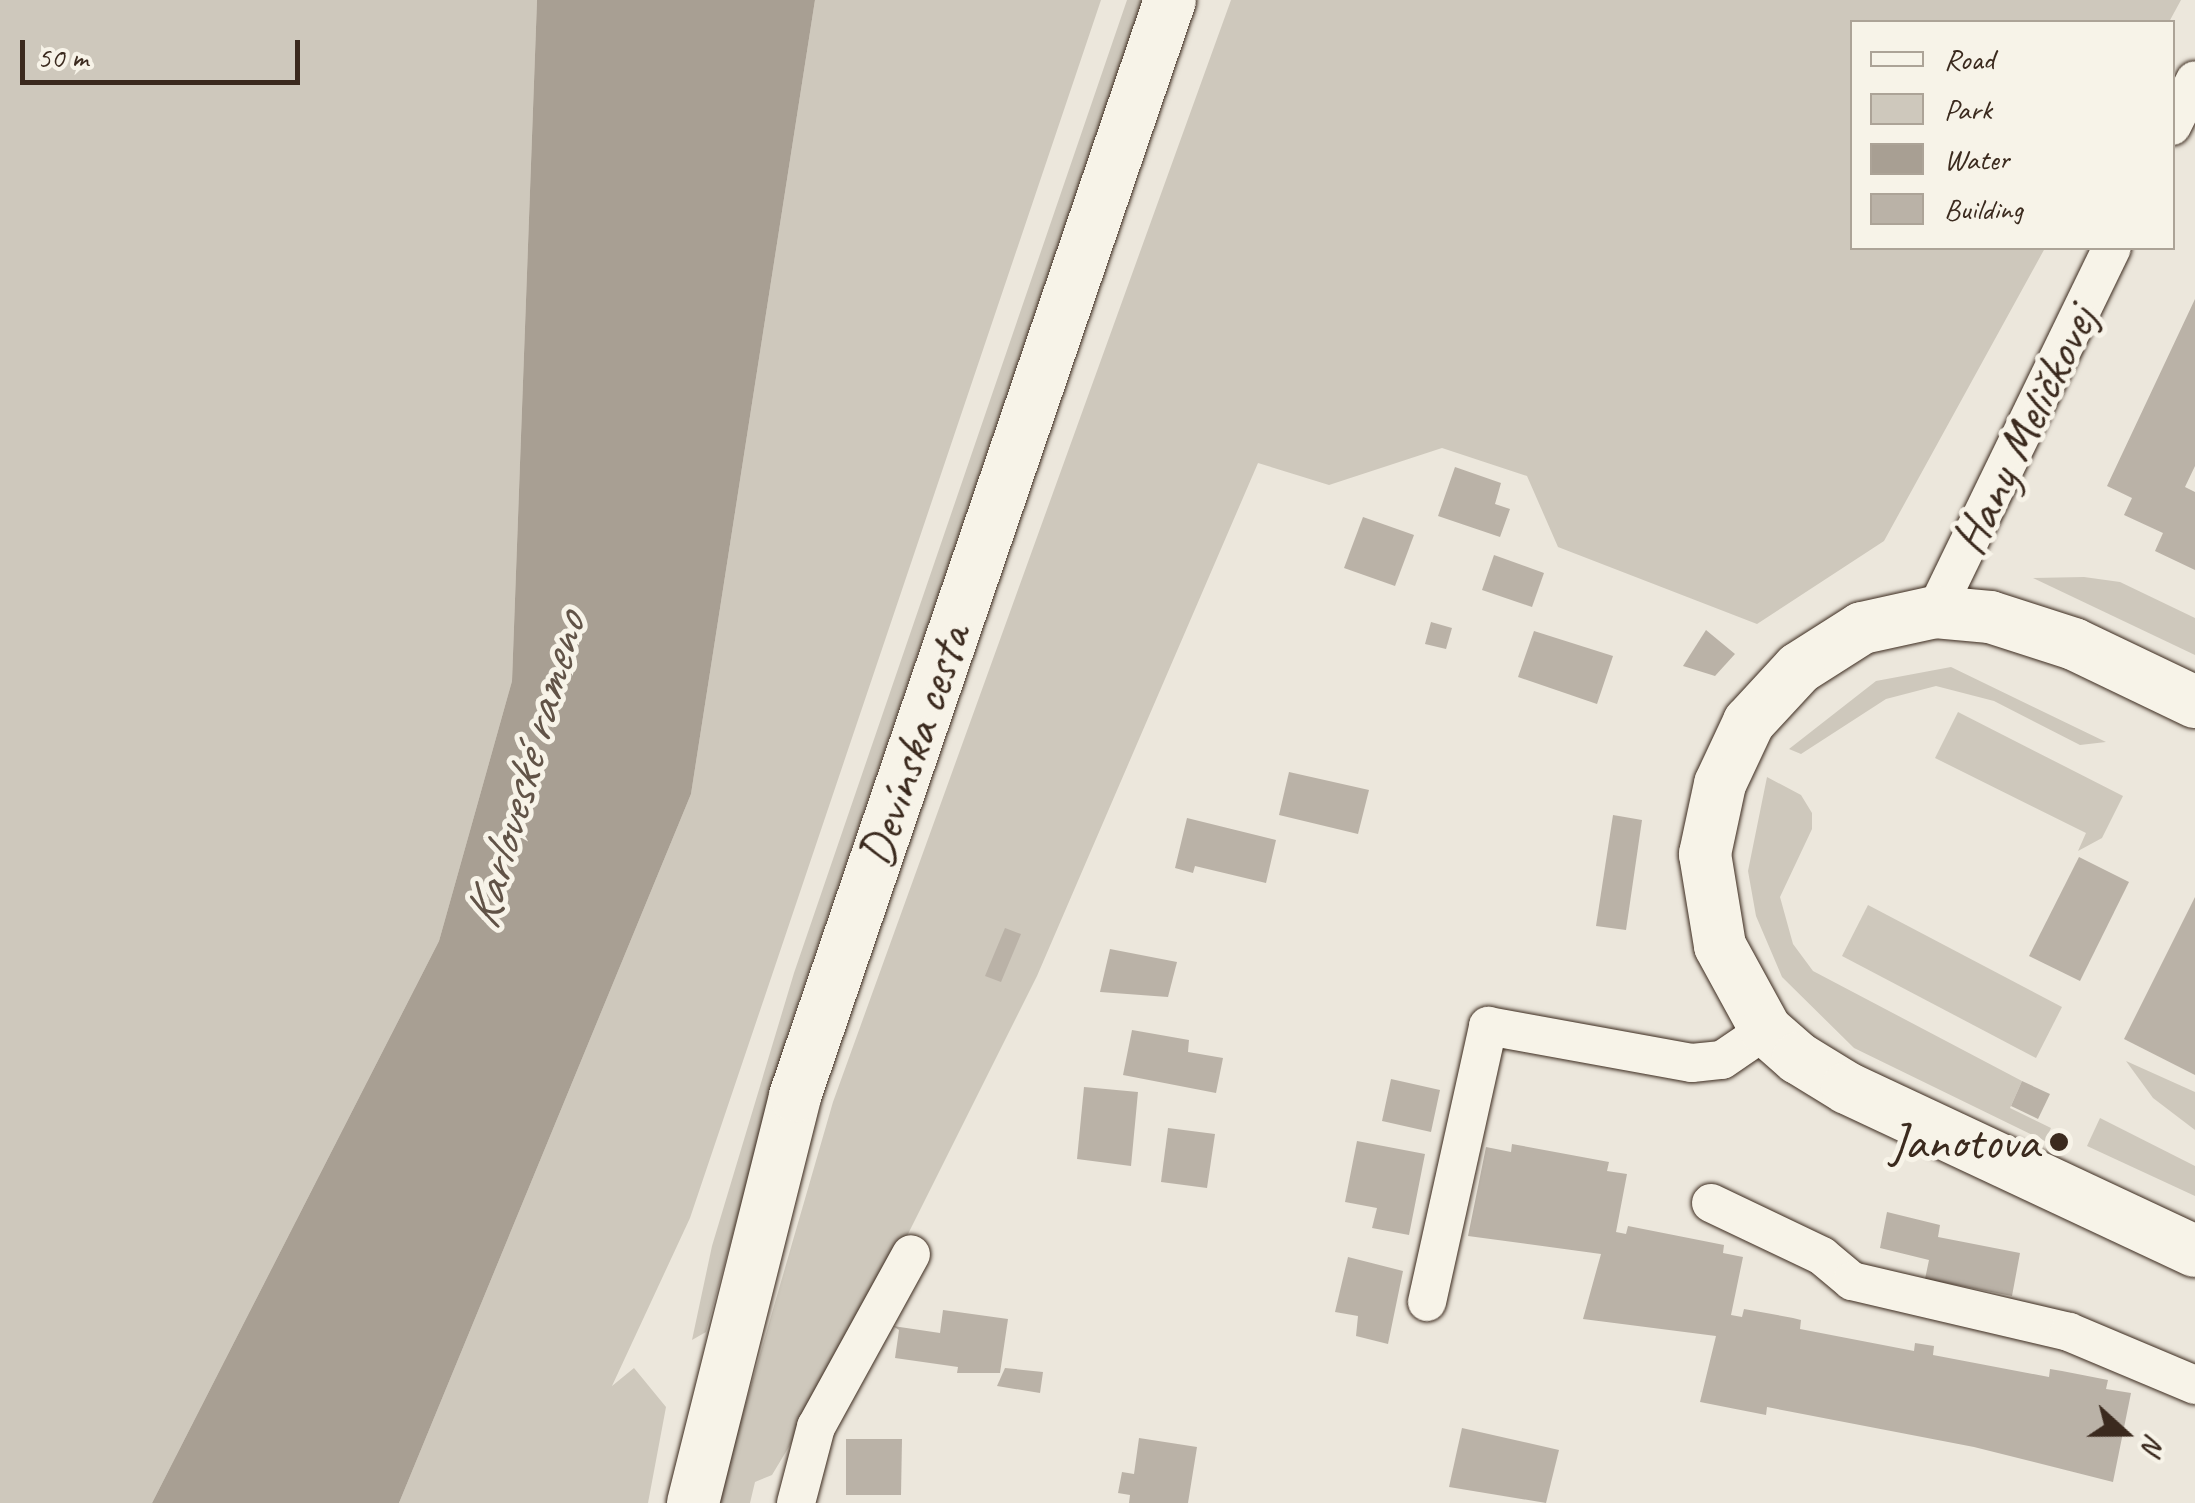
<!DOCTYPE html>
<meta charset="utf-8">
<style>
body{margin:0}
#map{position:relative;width:2195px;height:1503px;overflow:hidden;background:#ece7dc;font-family:Caveat,sans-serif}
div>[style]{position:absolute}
.green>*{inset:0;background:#cec8bc}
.water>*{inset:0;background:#a89f93}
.building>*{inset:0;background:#bab2a7}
.roads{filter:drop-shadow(0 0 2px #3b2a1e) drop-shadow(0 0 2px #3b2a1e)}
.street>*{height:38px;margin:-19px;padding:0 19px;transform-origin:19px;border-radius:19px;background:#f7f3e8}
.secondary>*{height:52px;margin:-26px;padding:0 26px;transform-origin:26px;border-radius:26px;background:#f7f3e8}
.dots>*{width:28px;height:28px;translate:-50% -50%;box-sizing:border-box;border:5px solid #f7f3e8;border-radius:50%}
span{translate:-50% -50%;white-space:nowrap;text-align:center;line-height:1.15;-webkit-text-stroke:10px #f7f3e8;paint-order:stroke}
.street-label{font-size:50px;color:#3b2a1e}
.poi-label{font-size:50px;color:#3b2a1e}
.right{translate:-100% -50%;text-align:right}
.water-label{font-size:52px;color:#615347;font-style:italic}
.legend{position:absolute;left:1850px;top:20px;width:325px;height:230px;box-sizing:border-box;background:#f7f3e8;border:2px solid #aca397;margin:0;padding:12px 18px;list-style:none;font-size:30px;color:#3b2a1e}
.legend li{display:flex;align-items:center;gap:20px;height:50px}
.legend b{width:50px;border:2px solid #aca397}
.north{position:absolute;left:2075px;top:1383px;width:100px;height:100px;-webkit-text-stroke:8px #f7f3e8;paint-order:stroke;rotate:111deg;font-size:28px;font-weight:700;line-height:40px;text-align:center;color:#3b2a1e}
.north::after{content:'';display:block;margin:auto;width:35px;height:45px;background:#3b2a1e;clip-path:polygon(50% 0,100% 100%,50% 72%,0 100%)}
.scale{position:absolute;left:20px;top:40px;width:280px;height:45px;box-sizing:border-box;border:5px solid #3b2a1e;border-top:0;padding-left:12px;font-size:30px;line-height:35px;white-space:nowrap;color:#3b2a1e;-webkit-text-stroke:8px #f7f3e8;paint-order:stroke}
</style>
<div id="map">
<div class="green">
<i style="clip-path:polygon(0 0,537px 0,512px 681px,439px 941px,152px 1503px,0 1503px)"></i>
<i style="clip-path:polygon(815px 0,1101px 0,690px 1218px,612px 1386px,634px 1368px,666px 1407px,648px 1503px,399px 1503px,691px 794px)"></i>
<i style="clip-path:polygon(1127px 0,1142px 0,789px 1029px,706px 1332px,692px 1340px,712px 1246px,794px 973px)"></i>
<i style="clip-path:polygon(1231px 0,2181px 0,2169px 22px,1852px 22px,1852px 248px,2045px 248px,1884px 541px,1757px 624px,1558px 547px,1527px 476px,1442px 448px,1329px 485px,1258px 463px,1037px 976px,865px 1320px,772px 1475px,755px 1482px,750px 1503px,717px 1503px,833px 1102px)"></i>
<i style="clip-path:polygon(2084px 577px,2120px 582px,2195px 618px,2195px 655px,2033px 578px)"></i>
<i style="clip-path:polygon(1951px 667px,2106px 742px,2080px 745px,1994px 701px,1936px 686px,1886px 699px,1801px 754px,1789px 749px,1876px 681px)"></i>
<i style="clip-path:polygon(1958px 712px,2123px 796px,2102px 838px,2078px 851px,2086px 833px,1935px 758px)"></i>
<i style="clip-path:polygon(1767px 777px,1801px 795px,1812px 813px,1812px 829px,1780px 897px,1793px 944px,1813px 971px,2022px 1081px,2010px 1108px,2051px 1128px,2045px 1141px,1854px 1048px,1782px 977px,1756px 916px,1748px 871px)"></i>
<i style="clip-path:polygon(1868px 905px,2062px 1007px,2036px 1058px,1842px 956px)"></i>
<i style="clip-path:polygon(2126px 1061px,2195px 1092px,2195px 1130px,2153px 1098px)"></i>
<i style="clip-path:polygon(2100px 1118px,2195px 1166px,2195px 1196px,2087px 1146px)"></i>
</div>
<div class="water">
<i style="clip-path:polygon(537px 0,815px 0,691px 794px,399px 1503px,152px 1503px,439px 941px,512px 681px)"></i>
</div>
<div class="building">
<i style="clip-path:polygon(2195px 299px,2195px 466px,2185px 487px,2195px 492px,2195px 570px,2155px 551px,2163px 533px,2124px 515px,2132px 498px,2107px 486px)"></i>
<i style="clip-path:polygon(1455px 467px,1501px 483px,1495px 504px,1510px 509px,1500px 537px,1438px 516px)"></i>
<i style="clip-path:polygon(1363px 517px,1414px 535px,1395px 586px,1344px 568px)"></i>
<i style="clip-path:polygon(1494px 555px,1544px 573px,1532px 607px,1482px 590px)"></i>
<i style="clip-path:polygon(1431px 622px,1452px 628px,1446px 649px,1425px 644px)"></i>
<i style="clip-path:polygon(1706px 630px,1735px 654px,1715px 676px,1683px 666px)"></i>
<i style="clip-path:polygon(1534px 631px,1613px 656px,1597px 704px,1518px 677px)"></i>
<i style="clip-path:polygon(1289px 772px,1369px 790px,1358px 834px,1279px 815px)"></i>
<i style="clip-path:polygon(1613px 815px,1642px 820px,1626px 930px,1596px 926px)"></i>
<i style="clip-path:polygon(1187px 818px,1276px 840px,1266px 883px,1195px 866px,1193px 873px,1175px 868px)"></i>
<i style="clip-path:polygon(2079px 857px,2129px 882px,2080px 981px,2029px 956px)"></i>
<i style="clip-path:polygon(2195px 897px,2195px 1075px,2124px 1039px)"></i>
<i style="clip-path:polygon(1005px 928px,1021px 934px,1001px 982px,985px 976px)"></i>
<i style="clip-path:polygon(1110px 949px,1177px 962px,1168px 997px,1100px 992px)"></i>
<i style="clip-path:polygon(1132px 1030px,1189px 1040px,1188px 1052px,1223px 1058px,1216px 1093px,1123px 1075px)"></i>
<i style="clip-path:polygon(1391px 1079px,1440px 1090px,1431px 1132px,1382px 1121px)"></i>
<i style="clip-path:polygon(2022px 1081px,2050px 1094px,2038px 1119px,2011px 1106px)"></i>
<i style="clip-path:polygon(1084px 1087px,1138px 1092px,1131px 1166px,1077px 1159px)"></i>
<i style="clip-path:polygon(1168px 1128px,1215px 1134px,1207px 1188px,1161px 1182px)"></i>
<i style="clip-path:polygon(1357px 1141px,1425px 1154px,1409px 1235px,1372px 1228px,1377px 1208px,1345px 1202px)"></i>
<i style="clip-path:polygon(1512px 1144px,1609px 1162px,1607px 1171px,1627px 1174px,1616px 1232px,1626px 1234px,1628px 1226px,1724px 1245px,1723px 1253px,1743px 1257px,1731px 1315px,1742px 1317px,1744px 1309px,1793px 1318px,1801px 1320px,1800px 1329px,1914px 1351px,1915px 1343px,1934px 1346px,1933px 1355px,2049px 1377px,2050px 1369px,2062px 1371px,2108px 1380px,2106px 1389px,2131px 1393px,2113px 1482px,1974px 1447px,1767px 1407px,1766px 1415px,1700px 1402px,1716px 1336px,1583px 1319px,1601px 1254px,1468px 1236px,1486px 1147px,1511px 1152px)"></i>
<i style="clip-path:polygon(1887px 1212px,1940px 1225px,1938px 1237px,2020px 1253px,2012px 1296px,1925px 1279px,1929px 1260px,1880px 1248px)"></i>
<i style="clip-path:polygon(1348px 1257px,1403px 1271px,1388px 1344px,1356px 1336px,1358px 1316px,1335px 1312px)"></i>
<i style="clip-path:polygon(943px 1310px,1008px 1319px,1000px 1373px,957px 1373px,958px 1367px,895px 1358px,899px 1330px,893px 1326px,940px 1333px)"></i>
<i style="clip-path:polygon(1005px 1368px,1043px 1372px,1040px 1393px,997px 1386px)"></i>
<i style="clip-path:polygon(1462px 1428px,1559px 1450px,1546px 1503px,1449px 1487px)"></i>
<i style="clip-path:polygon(1139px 1438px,1197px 1447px,1188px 1503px,1129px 1503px,1130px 1495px,1118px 1493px,1122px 1472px,1134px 1474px)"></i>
<i style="clip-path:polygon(846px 1439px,902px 1439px,901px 1495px,846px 1495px)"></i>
</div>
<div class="roads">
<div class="street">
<i style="left:2172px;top:126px;width:51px;rotate:-63.4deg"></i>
<i style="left:1935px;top:612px;width:405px;rotate:-64.1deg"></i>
<i style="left:1711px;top:1203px;width:123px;rotate:25.5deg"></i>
<i style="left:1822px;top:1256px;width:39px;rotate:40deg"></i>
<i style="left:1852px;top:1281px;width:223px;rotate:13.2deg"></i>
<i style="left:2069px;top:1332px;width:137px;rotate:22.8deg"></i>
<i style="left:1427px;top:1302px;width:283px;rotate:-77.5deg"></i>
<i style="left:1488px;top:1026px;width:207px;rotate:10.3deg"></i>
<i style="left:1692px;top:1063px;width:30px;rotate:-6deg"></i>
<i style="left:1722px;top:1060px;width:53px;rotate:-34.3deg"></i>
<i style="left:796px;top:1503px;width:79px;rotate:-75.3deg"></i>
<i style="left:816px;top:1427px;width:197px;rotate:-61.2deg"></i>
</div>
<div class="secondary">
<i style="left:2195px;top:702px;width:134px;rotate:-154.4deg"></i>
<i style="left:2074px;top:644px;width:88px;rotate:-162.2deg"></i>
<i style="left:1990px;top:617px;width:55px;rotate:-174.8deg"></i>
<i style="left:1935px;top:612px;width:75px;rotate:167.6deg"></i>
<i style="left:1862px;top:628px;width:75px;rotate:147.6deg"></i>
<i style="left:1799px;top:668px;width:74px;rotate:132.8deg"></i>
<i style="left:1749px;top:722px;width:68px;rotate:115.1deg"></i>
<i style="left:1720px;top:784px;width:72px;rotate:102.1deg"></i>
<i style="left:1705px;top:854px;width:93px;rotate:80.7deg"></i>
<i style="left:1720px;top:946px;width:96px;rotate:61.3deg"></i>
<i style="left:1766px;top:1030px;width:43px;rotate:41.2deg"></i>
<i style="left:1798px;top:1058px;width:57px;rotate:31.5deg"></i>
<i style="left:1847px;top:1088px;width:384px;rotate:25.1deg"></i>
<i style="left:693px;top:1503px;width:420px;rotate:-75.9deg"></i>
<i style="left:795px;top:1096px;width:1158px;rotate:-71.11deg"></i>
</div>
</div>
<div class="dots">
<i style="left:2059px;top:1142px;background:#3b2a1e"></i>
</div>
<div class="street-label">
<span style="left:2024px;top:430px;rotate:-64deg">Hany Meličkovej</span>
<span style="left:914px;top:746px;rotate:-71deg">Devínska cesta</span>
</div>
<div class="poi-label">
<span class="right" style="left:2039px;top:1142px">Janotova</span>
</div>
<div class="water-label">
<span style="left:525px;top:771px;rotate:-74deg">Karloveské rameno</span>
</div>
<ul class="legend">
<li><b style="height:12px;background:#f7f3e8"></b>Road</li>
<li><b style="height:28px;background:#cec8bc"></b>Park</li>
<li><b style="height:28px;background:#a89f93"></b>Water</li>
<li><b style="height:28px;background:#bab2a7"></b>Building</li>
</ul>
<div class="north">N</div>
<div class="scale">50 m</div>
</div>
